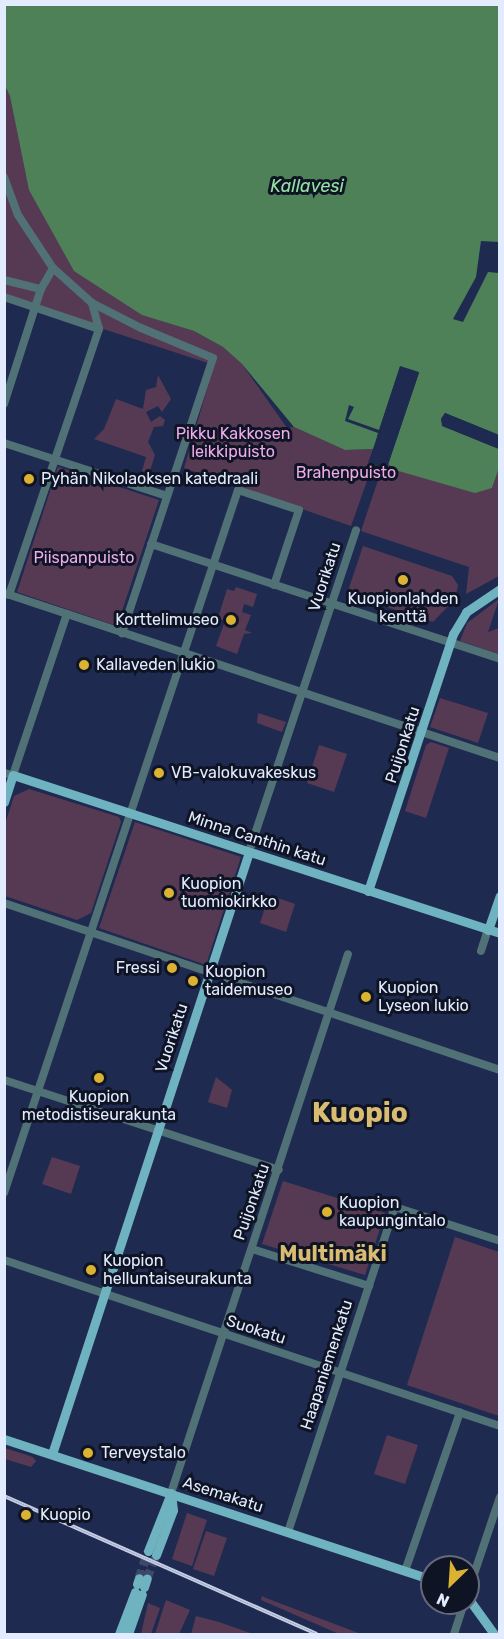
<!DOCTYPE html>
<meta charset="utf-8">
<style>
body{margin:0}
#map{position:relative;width:504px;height:1639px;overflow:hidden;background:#1f2a50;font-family:Rubik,sans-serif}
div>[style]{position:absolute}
.green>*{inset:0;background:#563a54}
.water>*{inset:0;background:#4e8158}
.pier>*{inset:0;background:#1f2a50}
.major-tunnel>*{height:9px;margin-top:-4.5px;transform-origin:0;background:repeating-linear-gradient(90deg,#3c476a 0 9px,transparent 0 13.5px)}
.minor>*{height:8px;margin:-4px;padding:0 4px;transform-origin:4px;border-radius:4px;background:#507176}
.major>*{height:9px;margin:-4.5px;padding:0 4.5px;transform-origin:4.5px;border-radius:4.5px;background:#6eb3bf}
.rail>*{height:4px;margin-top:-2px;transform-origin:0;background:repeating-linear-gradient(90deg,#0f1425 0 4.5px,#c4cde4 0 9px);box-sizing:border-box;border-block:2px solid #c4cde4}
.dots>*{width:16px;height:16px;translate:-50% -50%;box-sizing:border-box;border:3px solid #0f1425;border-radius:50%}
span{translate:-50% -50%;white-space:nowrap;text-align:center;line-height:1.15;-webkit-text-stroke:6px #0f1425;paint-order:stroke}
.park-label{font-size:16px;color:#f0abeb}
.poi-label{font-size:16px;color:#e3ebff}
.left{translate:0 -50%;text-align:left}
.right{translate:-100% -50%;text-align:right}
.street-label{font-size:16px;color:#e3ebff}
.water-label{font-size:18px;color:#96e2a4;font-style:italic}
.district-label{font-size:22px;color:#d8bc71;font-weight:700}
.town-label{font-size:28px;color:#d8bc71;font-weight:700}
.frame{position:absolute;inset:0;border:6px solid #e3ebff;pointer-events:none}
.north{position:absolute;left:420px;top:1555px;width:60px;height:60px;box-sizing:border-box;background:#0f1425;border:2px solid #646a7c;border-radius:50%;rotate:205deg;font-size:16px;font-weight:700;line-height:24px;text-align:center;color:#e3ebff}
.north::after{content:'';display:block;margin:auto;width:21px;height:27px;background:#dcb233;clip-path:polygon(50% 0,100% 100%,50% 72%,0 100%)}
</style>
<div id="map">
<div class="green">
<i style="clip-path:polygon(4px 86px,160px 320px,194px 331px,223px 347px,242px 364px,287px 428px,294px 427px,345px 450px,373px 449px,368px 463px,373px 464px,351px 526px,184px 468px,214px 365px,5px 297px)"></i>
<i style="clip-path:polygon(158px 375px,171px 399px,162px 412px,158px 406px,146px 412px,151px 422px,160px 416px,165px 420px,163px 426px,154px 427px,148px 442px,155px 455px,149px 474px,142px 471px,146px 457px,94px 439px,104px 429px,116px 399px,143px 409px,146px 390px,156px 387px)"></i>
<i style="clip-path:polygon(388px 464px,395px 470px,492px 488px,499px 468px,499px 576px,466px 594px,469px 567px,361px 531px,382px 468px,387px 469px)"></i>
<i style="clip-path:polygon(58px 467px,159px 500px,117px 626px,17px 592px)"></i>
<i style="clip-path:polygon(363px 546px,452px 576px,458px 585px,455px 599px,433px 622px,347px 594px)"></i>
<i style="clip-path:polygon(236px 587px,257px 594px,253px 607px,244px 604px,242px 612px,251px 615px,245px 630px,252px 633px,244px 634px,237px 654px,216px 646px,225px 621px,218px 618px,227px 589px,234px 591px)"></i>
<i style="clip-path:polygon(499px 599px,488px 632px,499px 628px,499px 654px,460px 641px,467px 623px)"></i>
<i style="clip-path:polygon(440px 698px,488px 713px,478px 743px,430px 727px)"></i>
<i style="clip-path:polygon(258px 713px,286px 722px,282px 732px,257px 723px)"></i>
<i style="clip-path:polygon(431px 742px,449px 748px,426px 818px,405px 811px,426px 745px)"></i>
<i style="clip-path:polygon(319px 745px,347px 754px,334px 792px,307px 783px)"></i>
<i style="clip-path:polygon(29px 789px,119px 817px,121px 822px,91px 913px,77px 920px,5px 896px,5px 824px,14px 796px)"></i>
<i style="clip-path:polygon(135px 822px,241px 857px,206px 965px,99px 928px)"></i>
<i style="clip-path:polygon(269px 895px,295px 904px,286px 932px,260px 923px)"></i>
<i style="clip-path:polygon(216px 1077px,232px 1090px,227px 1108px,208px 1102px)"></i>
<i style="clip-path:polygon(52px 1157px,80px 1166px,71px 1194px,42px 1184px)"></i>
<i style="clip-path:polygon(283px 1181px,385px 1213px,365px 1275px,262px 1244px)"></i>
<i style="clip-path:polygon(455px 1237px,499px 1252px,499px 1416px,407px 1385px)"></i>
<i style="clip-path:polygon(387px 1435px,418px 1445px,405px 1484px,374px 1474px)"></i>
<i style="clip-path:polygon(5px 1448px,33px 1457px,36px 1461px,31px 1467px,5px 1459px)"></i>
<i style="clip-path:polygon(187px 1513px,207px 1520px,192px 1566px,172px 1559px)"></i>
<i style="clip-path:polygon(206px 1531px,227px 1538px,214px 1576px,193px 1569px)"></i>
<i style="clip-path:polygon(262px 1596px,266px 1598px,361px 1634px,339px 1634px,261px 1600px)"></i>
<i style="clip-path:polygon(166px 1600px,190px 1610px,179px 1634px,155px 1634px)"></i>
<i style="clip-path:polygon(148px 1603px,160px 1608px,151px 1634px,141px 1634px)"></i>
<i style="clip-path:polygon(196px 1616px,219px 1622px,253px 1634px,191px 1634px)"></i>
</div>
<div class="water">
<i style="clip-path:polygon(4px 5px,499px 5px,499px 242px,481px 241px,476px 277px,453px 319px,463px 322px,488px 272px,499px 273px,499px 435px,445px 413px,441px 419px,443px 426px,499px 449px,499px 468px,492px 488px,475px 493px,395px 470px,388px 464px,419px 373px,400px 367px,373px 449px,345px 450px,294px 427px,242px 364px,223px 347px,194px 331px,142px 315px,74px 271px,29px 190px,10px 96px,5px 86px)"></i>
</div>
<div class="pier">
<i style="clip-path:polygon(400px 366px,419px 372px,387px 468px,385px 464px,415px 374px,402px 370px,374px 451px,378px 433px,345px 421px,349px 405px,354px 407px,348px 419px,379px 430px)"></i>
<i style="clip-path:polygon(445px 413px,499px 435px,446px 417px,444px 420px,499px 449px,442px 426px,441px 419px)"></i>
</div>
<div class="major-tunnel">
<i style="left:139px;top:1578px;width:28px;rotate:-72deg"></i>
<i style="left:147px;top:1578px;width:25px;rotate:-69deg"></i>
</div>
<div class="minor">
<i style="left:4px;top:177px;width:40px;rotate:69.8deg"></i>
<i style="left:18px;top:215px;width:64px;rotate:56.6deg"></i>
<i style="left:53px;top:268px;width:52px;rotate:41.9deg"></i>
<i style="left:92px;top:303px;width:55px;rotate:27deg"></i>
<i style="left:141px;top:328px;width:78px;rotate:22.6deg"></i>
<i style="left:213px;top:358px;width:290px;rotate:108.3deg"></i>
<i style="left:4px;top:280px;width:38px;rotate:14deg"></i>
<i style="left:4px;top:297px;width:100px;rotate:18.6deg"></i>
<i style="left:4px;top:404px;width:121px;rotate:-72.2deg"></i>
<i style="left:41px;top:289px;width:24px;rotate:-60deg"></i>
<i style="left:4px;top:443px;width:171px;rotate:18deg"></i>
<i style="left:151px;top:544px;width:367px;rotate:18.2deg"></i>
<i style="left:4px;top:593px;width:523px;rotate:18.4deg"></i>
<i style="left:9px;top:595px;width:281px;rotate:-71.3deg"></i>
<i style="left:99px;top:329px;width:27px;rotate:-105deg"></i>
<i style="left:4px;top:773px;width:9px;rotate:13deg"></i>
<i style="left:13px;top:775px;width:170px;rotate:-71.5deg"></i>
<i style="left:249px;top:852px;width:339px;rotate:-71.6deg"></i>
<i style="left:4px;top:903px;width:523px;rotate:18.61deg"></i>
<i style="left:481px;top:951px;width:22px;rotate:-72deg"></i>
<i style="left:4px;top:1080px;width:289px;rotate:18.1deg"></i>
<i style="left:4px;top:1193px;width:741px;rotate:-71.59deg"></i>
<i style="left:238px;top:490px;width:64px;rotate:18.2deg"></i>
<i style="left:299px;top:510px;width:79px;rotate:108.4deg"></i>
<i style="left:252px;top:1249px;width:123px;rotate:17.5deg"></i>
<i style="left:4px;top:1260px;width:523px;rotate:18.5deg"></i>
<i style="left:171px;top:1493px;width:567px;rotate:-71.82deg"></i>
<i style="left:288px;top:1532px;width:342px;rotate:-71.8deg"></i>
<i style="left:395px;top:1207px;width:110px;rotate:17.9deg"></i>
<i style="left:405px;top:1571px;width:168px;rotate:-70.9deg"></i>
<i style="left:468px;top:1592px;width:100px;rotate:-71.4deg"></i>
<i style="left:454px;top:1634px;width:33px;rotate:-72deg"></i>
</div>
<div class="major">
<i style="left:4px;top:802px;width:28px;rotate:-72deg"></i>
<i style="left:13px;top:775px;width:512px;rotate:17.97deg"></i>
<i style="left:368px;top:891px;width:271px;rotate:-71.7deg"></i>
<i style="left:453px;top:634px;width:26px;rotate:-59deg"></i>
<i style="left:466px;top:612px;width:41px;rotate:-34.1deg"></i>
<i style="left:488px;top:930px;width:36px;rotate:-71deg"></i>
<i style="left:4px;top:1439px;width:451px;rotate:18.2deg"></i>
<i style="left:52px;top:1454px;width:633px;rotate:-71.88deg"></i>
<i style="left:148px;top:1551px;width:62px;rotate:-68.4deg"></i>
<i style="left:156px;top:1555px;width:48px;rotate:-69.3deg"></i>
<i style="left:173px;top:1510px;width:17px;rotate:-97deg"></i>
<i style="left:137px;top:1584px;width:6px;rotate:-72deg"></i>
<i style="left:144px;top:1587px;width:9px;rotate:-72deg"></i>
<i style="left:468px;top:1598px;width:44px;rotate:54.2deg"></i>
<i style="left:119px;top:1634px;width:45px;rotate:-69.1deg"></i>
<i style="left:128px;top:1634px;width:42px;rotate:-70.7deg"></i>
</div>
<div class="rail">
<i style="left:4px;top:1496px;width:342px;rotate:23.8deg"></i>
</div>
<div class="dots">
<i style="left:29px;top:479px;background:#dcb233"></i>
<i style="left:403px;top:580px;background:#dcb233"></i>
<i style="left:231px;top:620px;background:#dcb233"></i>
<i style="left:84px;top:665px;background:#dcb233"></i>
<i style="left:159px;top:773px;background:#dcb233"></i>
<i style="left:169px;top:893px;background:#dcb233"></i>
<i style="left:172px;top:968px;background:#dcb233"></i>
<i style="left:193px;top:981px;background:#dcb233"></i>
<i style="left:366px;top:997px;background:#dcb233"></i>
<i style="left:99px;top:1078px;background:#dcb233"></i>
<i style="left:327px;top:1212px;background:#dcb233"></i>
<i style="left:91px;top:1270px;background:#dcb233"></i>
<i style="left:88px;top:1453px;background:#dcb233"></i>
<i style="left:26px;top:1515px;background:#dcb233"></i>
</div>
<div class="park-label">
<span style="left:233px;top:443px">Pikku Kakkosen<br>leikkipuisto</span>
<span style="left:346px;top:473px">Brahenpuisto</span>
<span style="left:84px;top:558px">Piispanpuisto</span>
</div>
<div class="poi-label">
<span class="left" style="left:41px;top:479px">Pyhän Nikolaoksen katedraali</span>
<span style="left:403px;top:608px">Kuopionlahden<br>kenttä</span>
<span class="right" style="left:219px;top:620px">Korttelimuseo</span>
<span class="left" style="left:96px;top:665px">Kallaveden lukio</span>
<span class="left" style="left:171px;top:773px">VB-valokuvakeskus</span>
<span class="left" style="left:181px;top:893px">Kuopion<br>tuomiokirkko</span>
<span class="right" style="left:160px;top:968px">Fressi</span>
<span class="left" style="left:205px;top:981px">Kuopion<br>taidemuseo</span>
<span class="left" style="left:378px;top:997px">Kuopion<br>Lyseon lukio</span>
<span style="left:99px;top:1106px">Kuopion<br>metodistiseurakunta</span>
<span class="left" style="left:339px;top:1212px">Kuopion<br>kaupungintalo</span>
<span class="left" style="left:103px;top:1270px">Kuopion<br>helluntaiseurakunta</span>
<span class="left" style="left:101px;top:1453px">Terveystalo</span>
<span class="left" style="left:40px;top:1515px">Kuopio</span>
</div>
<div class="street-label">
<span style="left:325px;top:577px;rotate:-72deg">Vuorikatu</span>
<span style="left:403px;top:745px;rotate:-72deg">Puijonkatu</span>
<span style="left:257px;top:839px;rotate:18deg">Minna Canthin katu</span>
<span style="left:172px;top:1038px;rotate:-72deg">Vuorikatu</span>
<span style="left:252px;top:1202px;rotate:-71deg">Puijonkatu</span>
<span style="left:256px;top:1330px;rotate:18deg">Suokatu</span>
<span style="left:327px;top:1365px;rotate:-72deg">Haapaniemenkatu</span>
<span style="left:223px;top:1495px;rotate:18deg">Asemakatu</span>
</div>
<div class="water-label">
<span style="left:307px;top:186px">Kallavesi</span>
</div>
<div class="district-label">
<span style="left:333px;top:1254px">Multimäki</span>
</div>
<div class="town-label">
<span style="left:360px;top:1113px">Kuopio</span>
</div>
<div class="frame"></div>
<div class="north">N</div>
</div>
